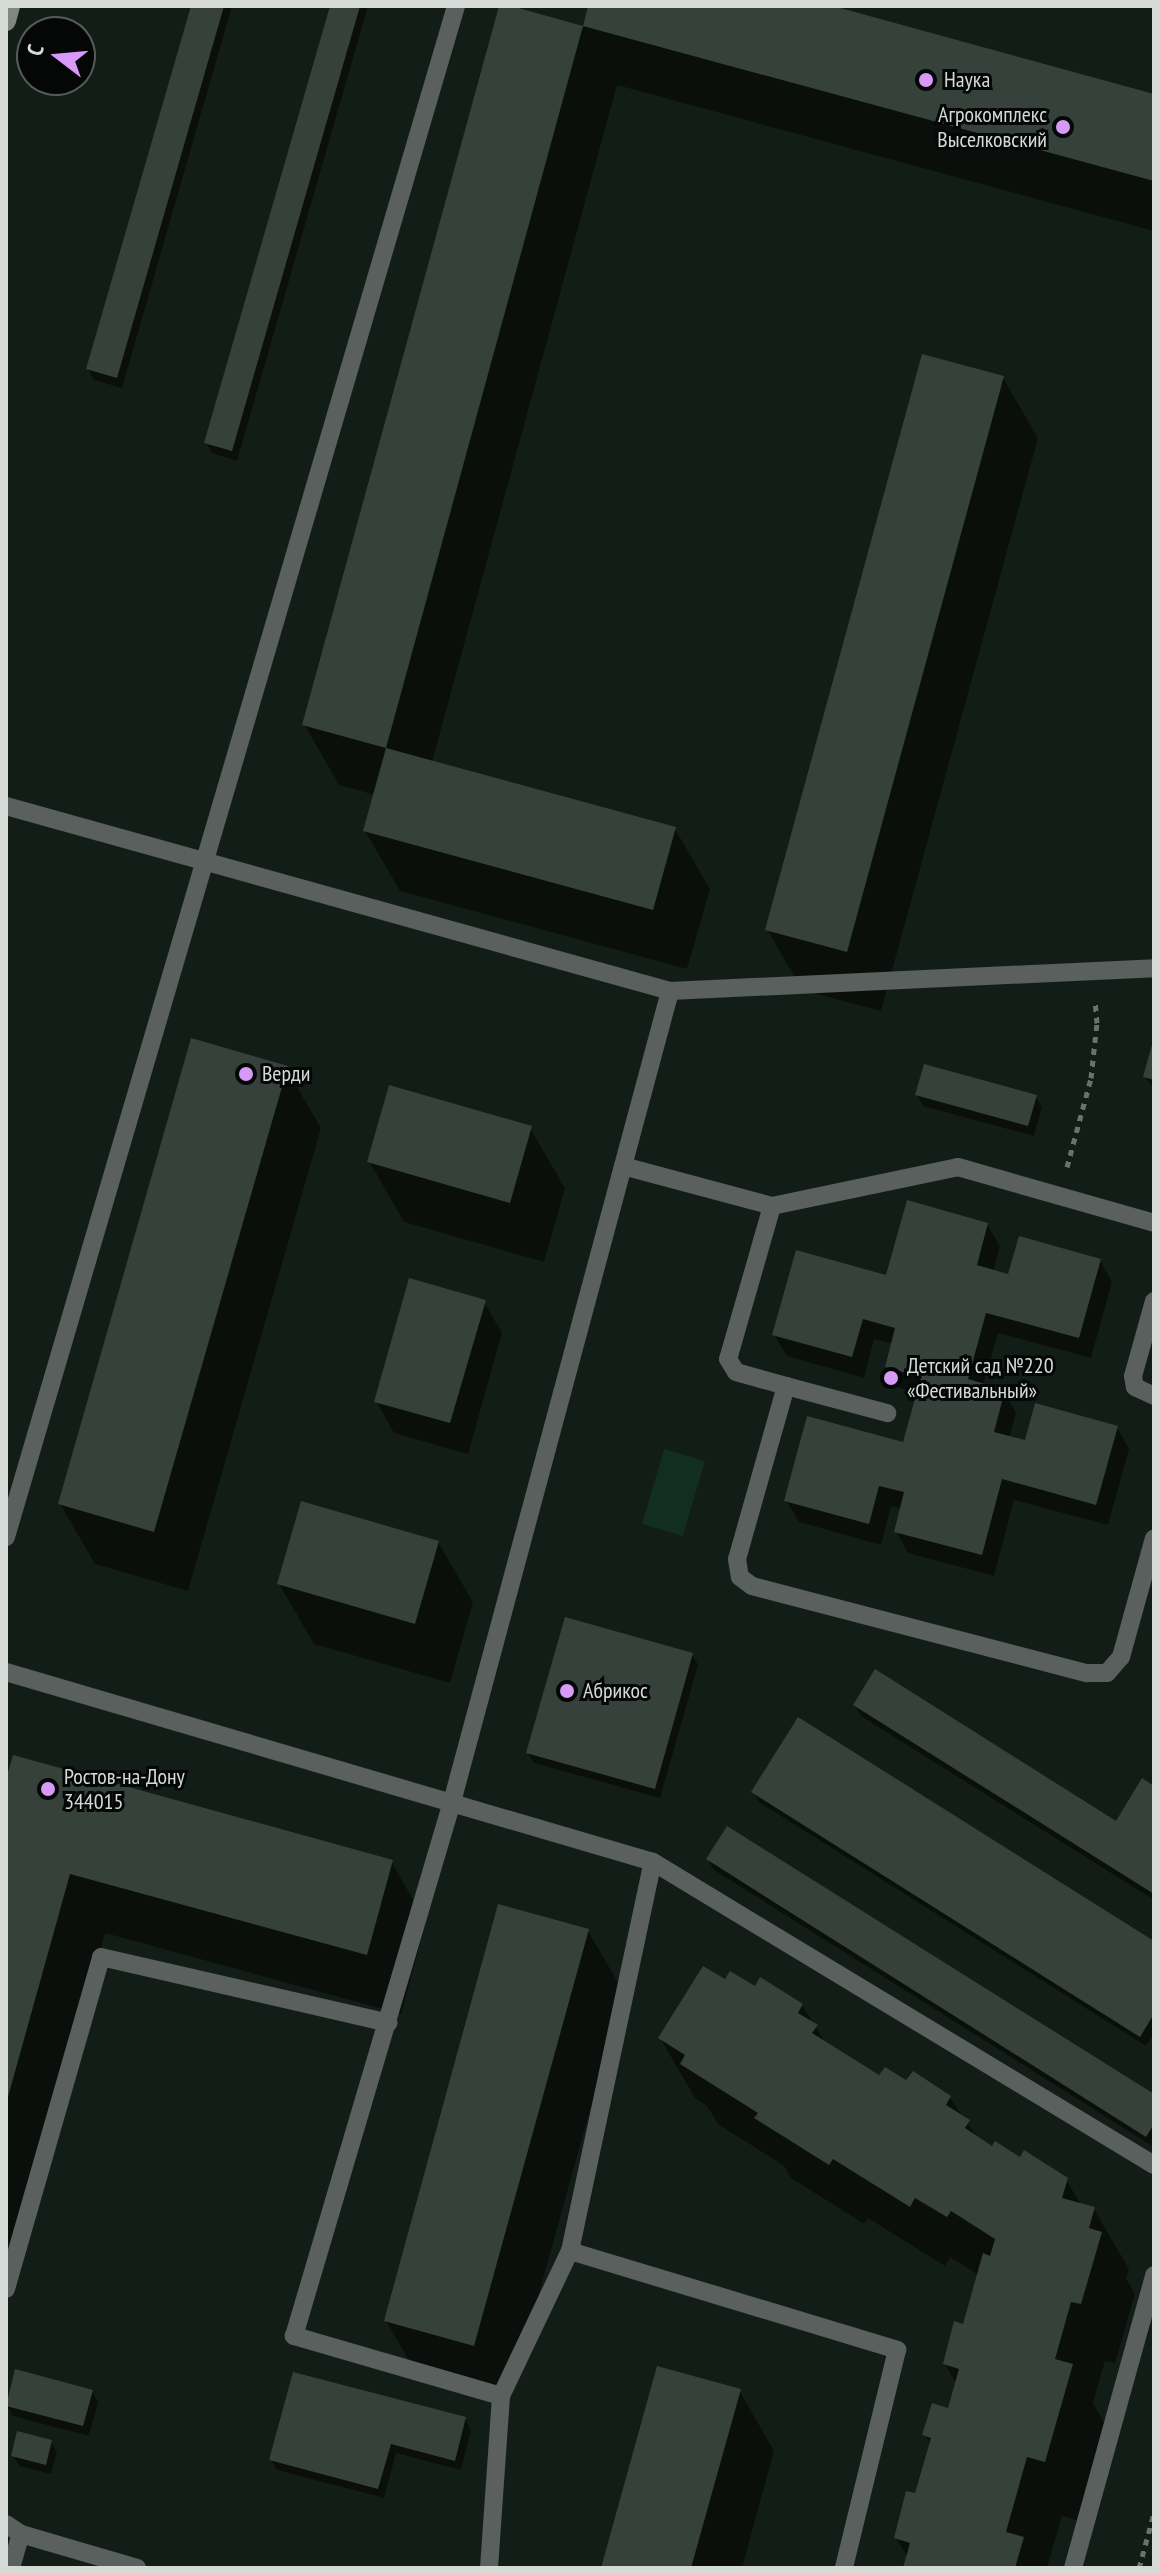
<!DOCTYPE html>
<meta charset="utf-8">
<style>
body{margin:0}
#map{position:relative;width:1160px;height:2574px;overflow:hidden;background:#131d18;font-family:"PT Sans Narrow",sans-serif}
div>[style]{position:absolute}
.green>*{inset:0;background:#122d21}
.shadow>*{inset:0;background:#0007}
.building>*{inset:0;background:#36413b}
.path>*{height:5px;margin-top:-2.5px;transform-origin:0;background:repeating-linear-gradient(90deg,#6a726e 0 6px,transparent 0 12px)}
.lane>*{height:18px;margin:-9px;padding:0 9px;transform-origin:9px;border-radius:9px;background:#5a605d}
.secondary>*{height:20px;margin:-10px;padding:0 10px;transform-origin:10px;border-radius:10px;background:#7f8783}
.dots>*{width:22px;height:22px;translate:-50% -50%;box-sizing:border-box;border:4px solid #040705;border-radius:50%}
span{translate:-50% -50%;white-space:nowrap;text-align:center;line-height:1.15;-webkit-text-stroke:6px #040705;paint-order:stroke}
.poi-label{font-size:22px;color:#d4dbd7}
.left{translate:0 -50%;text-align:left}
.right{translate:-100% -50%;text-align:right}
.frame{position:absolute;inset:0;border:8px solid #d4dbd7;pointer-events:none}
.north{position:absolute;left:16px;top:16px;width:80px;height:80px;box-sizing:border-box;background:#040705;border:2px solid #575c59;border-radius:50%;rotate:286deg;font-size:22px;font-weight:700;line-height:32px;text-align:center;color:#d4dbd7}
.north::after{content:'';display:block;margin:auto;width:28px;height:36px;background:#d89af8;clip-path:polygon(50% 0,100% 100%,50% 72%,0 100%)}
</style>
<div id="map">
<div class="green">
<i style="clip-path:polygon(664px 1449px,705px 1461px,683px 1536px,642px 1524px)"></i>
</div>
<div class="shadow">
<i style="clip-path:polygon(193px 6px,232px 6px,122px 388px,94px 380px,88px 369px)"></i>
<i style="clip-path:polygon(332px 6px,368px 6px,237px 461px,212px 453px,206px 443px)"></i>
<i style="clip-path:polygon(501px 6px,584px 28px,590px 6px,825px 6px,1154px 96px,1154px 231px,617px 85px,432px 762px,675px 829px,710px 889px,687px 969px,400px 891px,365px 831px,375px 795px,339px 785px,304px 724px)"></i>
<i style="clip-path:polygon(1003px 378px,1038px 438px,881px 1011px,802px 990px,767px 929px)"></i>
<i style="clip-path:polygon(1154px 1049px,1154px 1088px,1145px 1077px)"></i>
<i style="clip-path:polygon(286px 1068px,321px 1128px,188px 1591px,95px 1564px,60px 1504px)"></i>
<i style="clip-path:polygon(917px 1095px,1036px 1097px,1042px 1107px,1034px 1136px,923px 1106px)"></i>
<i style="clip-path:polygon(530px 1128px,565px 1188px,544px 1262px,404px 1222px,369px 1161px)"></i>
<i style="clip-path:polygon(987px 1224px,1000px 1246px,993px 1271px,1010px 1276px,1100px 1260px,1112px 1282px,1091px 1358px,998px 1333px,983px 1386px,1004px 1391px,1016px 1413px,1009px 1438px,1027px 1443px,1117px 1427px,1129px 1449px,1108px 1525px,1014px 1500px,994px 1576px,908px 1553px,896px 1531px,902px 1509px,891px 1506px,881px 1545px,799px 1522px,786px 1500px,905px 1444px,919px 1393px,899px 1388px,887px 1366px,893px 1344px,874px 1339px,864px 1378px,787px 1356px,774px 1335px)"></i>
<i style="clip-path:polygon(484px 1302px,502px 1333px,468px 1454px,394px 1433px,376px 1401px)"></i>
<i style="clip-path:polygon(438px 1542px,473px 1602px,450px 1683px,314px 1644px,279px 1584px)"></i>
<i style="clip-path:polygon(692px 1654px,698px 1665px,660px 1798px,534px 1763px,528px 1753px)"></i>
<i style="clip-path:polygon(855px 1705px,1117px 1823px,1154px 1788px,1154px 1900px,861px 1716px)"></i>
<i style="clip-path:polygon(6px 1787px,391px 1861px,426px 1922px,401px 2014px,105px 1933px,6px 2292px)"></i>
<i style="clip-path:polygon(753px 1792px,1154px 1943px,1154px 2033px,1146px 2046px,759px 1802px)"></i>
<i style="clip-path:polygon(708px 1860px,1154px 2097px,1152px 2146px,714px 1870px)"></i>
<i style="clip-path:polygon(588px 1931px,623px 1991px,508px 2405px,421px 2381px,386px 2321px)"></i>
<i style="clip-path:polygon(726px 1982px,802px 2005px,827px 2045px,880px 2078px,950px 2098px,979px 2140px,1066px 2179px,1081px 2205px,1094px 2209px,1129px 2269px,1126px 2278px,1135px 2294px,1115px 2363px,1105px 2361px,1093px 2403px,1106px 2426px,1079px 2521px,1062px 2516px,1047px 2568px,905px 2568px,908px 2558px,896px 2538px,917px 2496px,931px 2445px,925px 2435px,950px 2411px,957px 2385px,945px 2364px,965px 2326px,979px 2275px,950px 2257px,945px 2266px,868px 2218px,864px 2224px,791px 2178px,784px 2166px,718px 2124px,707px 2106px,695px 2098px,660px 2038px)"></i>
<i style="clip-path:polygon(739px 2390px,774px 2451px,742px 2568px,604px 2568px)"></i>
<i style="clip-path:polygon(92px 2391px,98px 2402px,89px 2436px,13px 2416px,7px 2406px)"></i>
<i style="clip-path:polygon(465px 2419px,471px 2430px,461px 2470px,396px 2453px,384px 2498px,277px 2470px,271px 2460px)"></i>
<i style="clip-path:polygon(51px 2442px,57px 2452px,51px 2474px,19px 2466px,13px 2455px)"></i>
</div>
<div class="building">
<i style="clip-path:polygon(191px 6px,224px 6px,117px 378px,86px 369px)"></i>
<i style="clip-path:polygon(330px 6px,360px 6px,232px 451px,204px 443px)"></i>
<i style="clip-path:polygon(499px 6px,511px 6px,583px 26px,386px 748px,302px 725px)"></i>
<i style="clip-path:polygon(588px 6px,833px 6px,1154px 94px,1154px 181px,583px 26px)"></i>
<i style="clip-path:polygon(922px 354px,1004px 376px,847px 952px,765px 930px)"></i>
<i style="clip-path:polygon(386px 748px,676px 827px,653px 910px,363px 831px)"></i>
<i style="clip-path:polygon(191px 1038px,288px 1066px,154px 1532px,58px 1504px)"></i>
<i style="clip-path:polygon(1153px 1041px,1154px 1041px,1154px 1080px,1143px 1077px)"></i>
<i style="clip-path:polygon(924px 1064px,1037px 1095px,1028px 1126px,915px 1095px)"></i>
<i style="clip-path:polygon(389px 1085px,532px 1126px,510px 1203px,367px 1162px)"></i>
<i style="clip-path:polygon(907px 1200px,988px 1223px,977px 1265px,1008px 1274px,1019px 1236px,1101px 1259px,1079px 1338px,986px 1313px,968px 1379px,1005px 1390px,994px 1432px,1025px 1440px,1035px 1403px,1118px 1426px,1096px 1505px,1002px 1479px,982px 1555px,894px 1532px,904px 1492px,879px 1486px,869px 1524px,784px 1501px,807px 1416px,903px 1442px,921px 1377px,885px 1367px,895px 1328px,863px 1319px,852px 1357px,772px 1335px,796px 1250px,886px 1275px)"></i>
<i style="clip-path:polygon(409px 1278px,486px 1300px,450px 1423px,374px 1402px)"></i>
<i style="clip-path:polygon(301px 1501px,439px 1541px,415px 1624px,277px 1584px)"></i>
<i style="clip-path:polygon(565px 1617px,693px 1653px,655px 1789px,526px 1753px)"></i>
<i style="clip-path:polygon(875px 1669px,1116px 1821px,1142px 1778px,1154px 1786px,1154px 1894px,853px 1705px)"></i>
<i style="clip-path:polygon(798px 1717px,1154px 1941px,1154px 2014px,1140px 2037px,751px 1792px)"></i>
<i style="clip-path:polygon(13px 1755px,393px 1860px,367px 1955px,70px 1874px,6px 2104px,6px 1779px)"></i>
<i style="clip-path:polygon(727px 1826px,1154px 2094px,1154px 2124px,1146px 2137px,706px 1859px)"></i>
<i style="clip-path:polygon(498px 1904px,589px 1929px,474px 2346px,384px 2321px)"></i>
<i style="clip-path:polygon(703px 1966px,725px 1979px,730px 1971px,755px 1986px,760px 1977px,803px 2004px,798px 2013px,818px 2025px,812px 2033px,879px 2075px,885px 2067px,906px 2080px,913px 2071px,951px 2096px,946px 2105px,970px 2120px,965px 2128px,992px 2146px,995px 2141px,1020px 2157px,1024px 2150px,1068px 2178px,1062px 2198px,1095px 2207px,1089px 2228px,1102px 2232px,1081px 2304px,1071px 2302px,1055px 2359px,1073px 2364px,1045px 2462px,1027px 2457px,1006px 2532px,1024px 2537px,1015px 2568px,903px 2568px,910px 2543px,894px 2538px,906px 2491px,915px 2493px,931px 2438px,922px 2435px,932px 2403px,948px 2408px,959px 2369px,943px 2364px,954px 2321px,963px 2324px,983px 2253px,990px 2256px,995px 2239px,951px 2211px,947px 2217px,915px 2198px,910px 2207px,833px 2159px,829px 2165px,754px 2118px,758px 2113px,680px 2064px,685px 2055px,658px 2038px)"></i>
<i style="clip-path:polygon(657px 2366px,741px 2389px,691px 2568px,601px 2568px)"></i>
<i style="clip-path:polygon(15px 2369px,93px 2390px,83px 2426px,6px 2406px)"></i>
<i style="clip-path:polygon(293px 2372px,466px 2417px,455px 2461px,391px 2444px,378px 2489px,269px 2460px)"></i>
<i style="clip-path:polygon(17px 2431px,52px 2440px,46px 2465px,11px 2456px)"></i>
</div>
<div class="path">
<i style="left:1067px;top:1167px;width:92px;rotate:-74.9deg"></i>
<i style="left:1091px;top:1078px;width:55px;rotate:-83.8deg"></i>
<i style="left:1097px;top:1023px;width:23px;rotate:-95deg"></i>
<i style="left:1139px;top:2568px;width:57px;rotate:-74.7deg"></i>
</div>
<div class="lane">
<i style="left:6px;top:806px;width:689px;rotate:15.57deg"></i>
<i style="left:670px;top:991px;width:485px;rotate:-2.7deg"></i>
<i style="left:623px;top:1166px;width:154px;rotate:15deg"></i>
<i style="left:772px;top:1206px;width:190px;rotate:-11.8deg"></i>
<i style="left:958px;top:1167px;width:204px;rotate:15.9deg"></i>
<i style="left:772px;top:1206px;width:159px;rotate:106deg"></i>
<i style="left:728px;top:1359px;width:15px;rotate:58deg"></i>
<i style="left:736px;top:1372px;width:52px;rotate:15.6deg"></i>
<i style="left:786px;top:1386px;width:180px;rotate:105.8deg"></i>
<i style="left:737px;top:1559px;width:18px;rotate:81deg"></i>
<i style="left:740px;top:1577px;width:15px;rotate:37deg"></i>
<i style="left:752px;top:1586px;width:346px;rotate:14.6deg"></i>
<i style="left:1087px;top:1673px;width:20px"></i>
<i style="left:1107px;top:1673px;width:21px;rotate:-49deg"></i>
<i style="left:1121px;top:1657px;width:123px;rotate:-74.5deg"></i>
<i style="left:1154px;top:1301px;width:78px;rotate:105.6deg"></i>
<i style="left:1133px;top:1376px;width:11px;rotate:80deg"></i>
<i style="left:1135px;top:1387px;width:21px;rotate:25deg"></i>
<i style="left:786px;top:1386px;width:105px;rotate:15deg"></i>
<i style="left:6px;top:1537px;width:1596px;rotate:-73.62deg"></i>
<i style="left:6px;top:1672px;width:674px;rotate:16.37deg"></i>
<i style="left:653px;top:1862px;width:585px;rotate:31.17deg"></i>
<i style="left:570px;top:2251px;width:342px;rotate:16.8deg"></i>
<i style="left:897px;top:2350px;width:224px;rotate:103.7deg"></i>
<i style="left:6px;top:2289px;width:345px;rotate:-74deg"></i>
<i style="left:101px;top:1957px;width:295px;rotate:12.9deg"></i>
<i style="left:501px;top:2396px;width:216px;rotate:-163.8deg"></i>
<i style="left:294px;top:2336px;width:557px;rotate:-73.52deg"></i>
<i style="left:452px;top:1802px;width:840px;rotate:-74.95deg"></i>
<i style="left:6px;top:2524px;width:18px;rotate:34deg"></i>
<i style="left:21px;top:2534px;width:121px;rotate:16.3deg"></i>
<i style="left:11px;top:2568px;width:35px;rotate:-74deg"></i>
<i style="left:489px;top:2568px;width:172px;rotate:-86deg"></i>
<i style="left:501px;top:2396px;width:161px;rotate:-64.6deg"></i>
<i style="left:570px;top:2251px;width:398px;rotate:-78deg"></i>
<i style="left:1073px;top:2568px;width:304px;rotate:-74.5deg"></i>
</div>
<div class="secondary">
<i style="left:6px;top:21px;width:16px;rotate:-75deg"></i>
</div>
<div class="dots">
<i style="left:926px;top:80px;background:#d89af8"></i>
<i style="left:1063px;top:127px;background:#d89af8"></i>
<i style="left:246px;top:1074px;background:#d89af8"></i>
<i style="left:891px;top:1378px;background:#d89af8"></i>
<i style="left:567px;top:1691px;background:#d89af8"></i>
<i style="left:48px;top:1789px;background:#d89af8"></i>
</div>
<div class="poi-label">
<span class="left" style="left:944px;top:80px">Наука</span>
<span class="right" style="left:1047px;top:127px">Агрокомплекс<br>Выселковский</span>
<span class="left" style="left:262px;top:1074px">Верди</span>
<span class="left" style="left:907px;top:1378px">Детский сад №220<br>«Фестивальный»</span>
<span class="left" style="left:583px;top:1691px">Абрикос</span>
<span class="left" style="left:64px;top:1789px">Ростов-на-Дону<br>344015</span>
</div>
<div class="frame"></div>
<div class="north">С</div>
</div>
